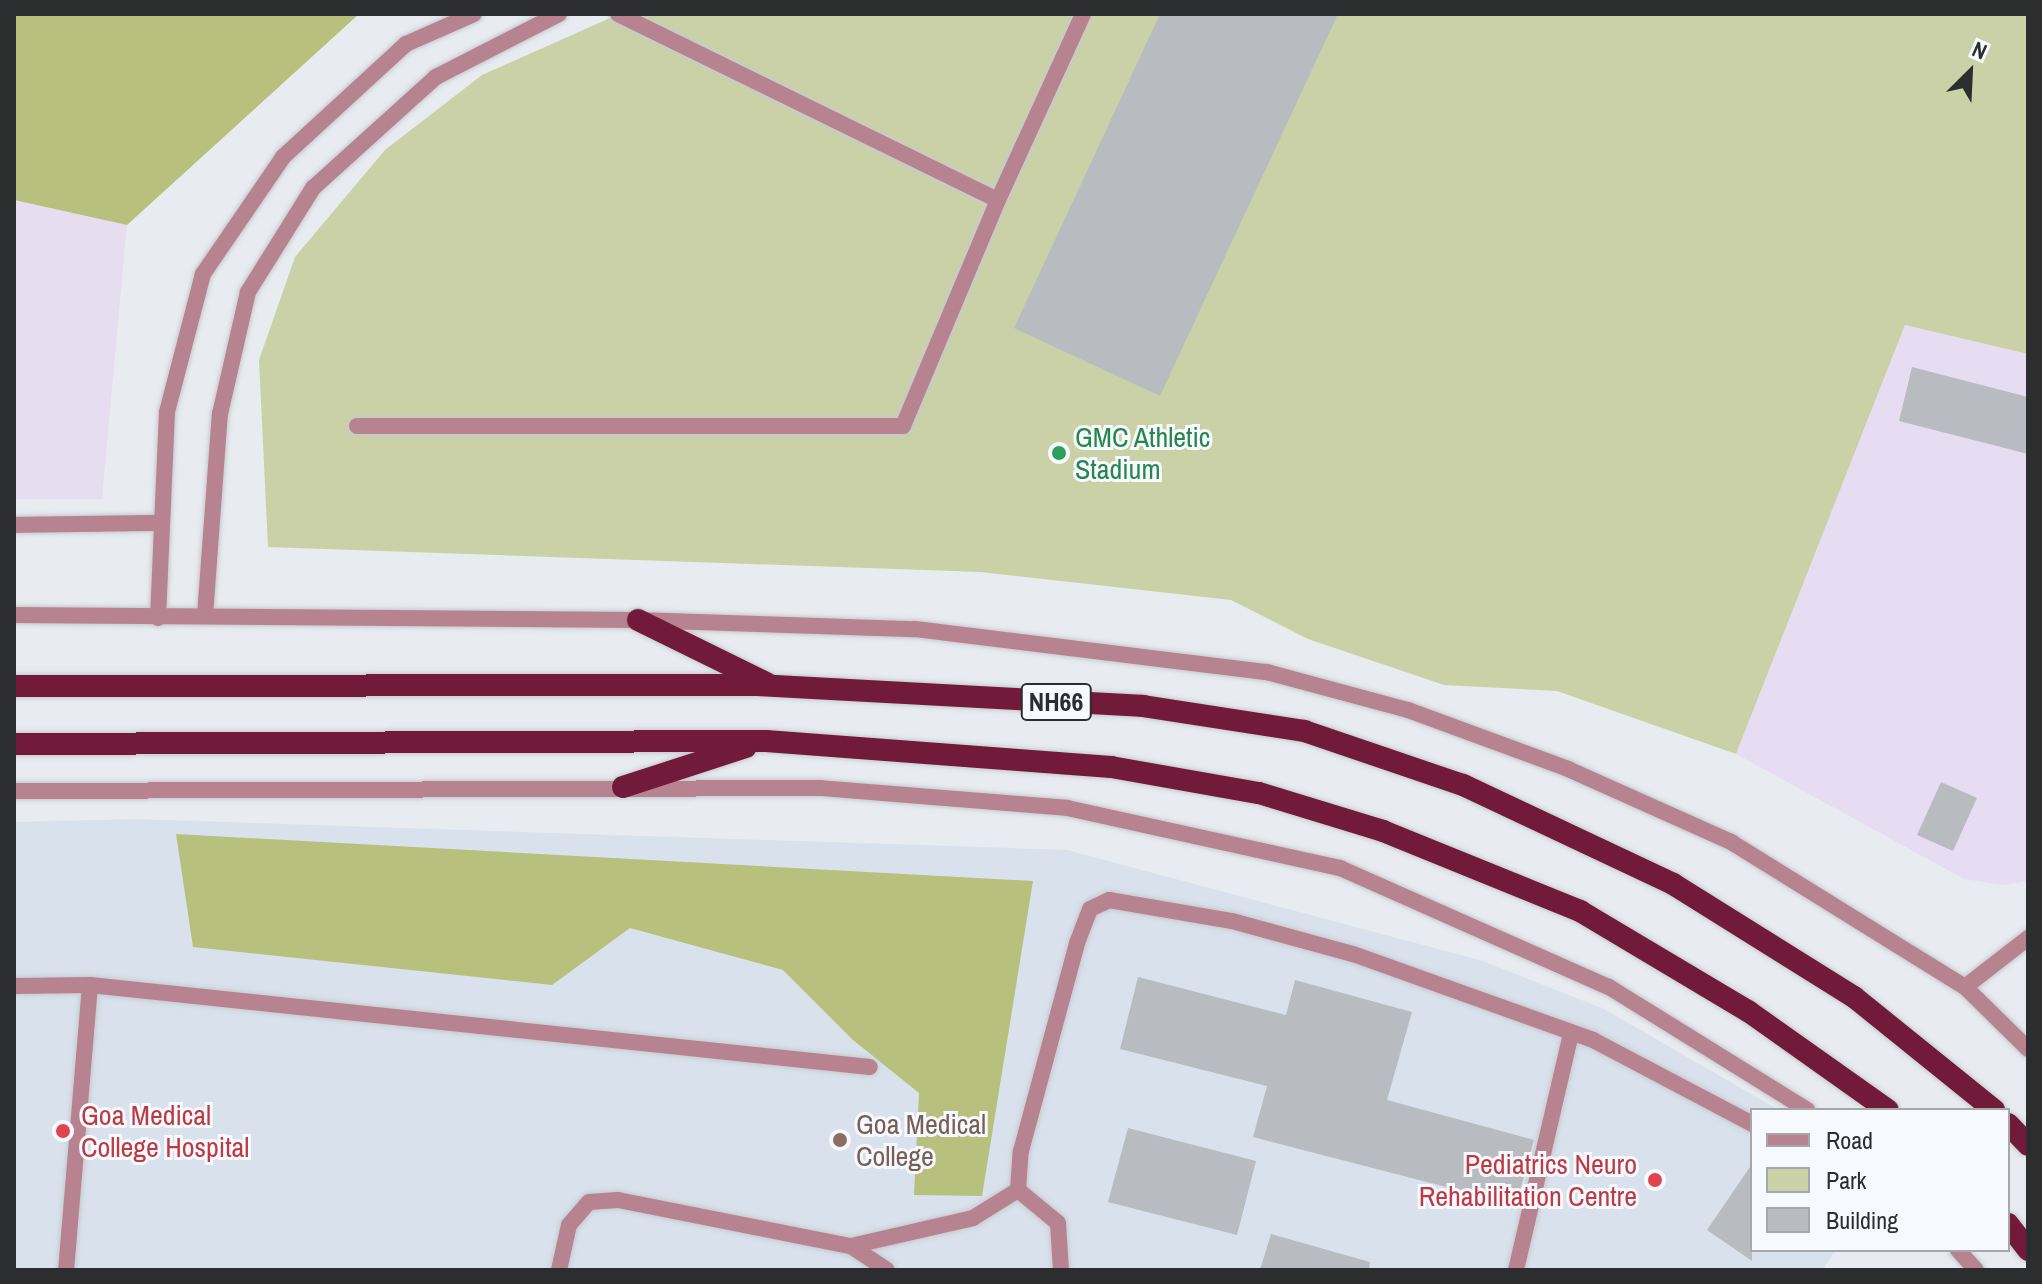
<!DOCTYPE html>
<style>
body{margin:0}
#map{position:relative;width:2042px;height:1284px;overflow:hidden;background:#e8ecf0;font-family:"Archivo Narrow",sans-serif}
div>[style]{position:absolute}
.commercial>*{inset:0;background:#e6ddf2}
.industrial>*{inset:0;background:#e7ddf1}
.built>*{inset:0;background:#d9e1ec}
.green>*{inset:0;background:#cbd1a6}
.forest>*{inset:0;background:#b8c07d}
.building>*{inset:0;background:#b8bcc0}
.roads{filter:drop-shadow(0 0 2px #c6cacd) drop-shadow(0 0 2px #c6cacd)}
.service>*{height:16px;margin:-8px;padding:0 8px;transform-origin:8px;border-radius:8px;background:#b88390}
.minor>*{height:16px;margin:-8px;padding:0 8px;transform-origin:8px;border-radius:8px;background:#b88390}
.tertiary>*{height:16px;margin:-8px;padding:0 8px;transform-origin:8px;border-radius:8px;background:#b88390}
.trunk>*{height:22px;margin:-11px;padding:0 11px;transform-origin:11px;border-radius:11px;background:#721a3a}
.dots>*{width:22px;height:22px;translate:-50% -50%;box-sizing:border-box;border:4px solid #f6f9fe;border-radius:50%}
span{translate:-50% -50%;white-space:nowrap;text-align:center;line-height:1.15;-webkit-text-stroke:6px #f6f9fe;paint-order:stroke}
.shield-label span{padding:2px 6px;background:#f6f9fe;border:2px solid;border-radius:6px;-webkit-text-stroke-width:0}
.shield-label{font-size:26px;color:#2b2d2e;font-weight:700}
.leisure-label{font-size:28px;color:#27864d}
.left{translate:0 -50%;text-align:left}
.health-label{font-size:28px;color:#be3a42}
.right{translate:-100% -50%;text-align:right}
.education-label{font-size:28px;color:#785e54}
.frame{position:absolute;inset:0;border:16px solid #2b2d2e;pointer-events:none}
.legend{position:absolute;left:1750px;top:1108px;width:260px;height:144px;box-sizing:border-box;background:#f6f9fe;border:2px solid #a5a7ab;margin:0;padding:10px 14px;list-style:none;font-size:24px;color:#2b2d2e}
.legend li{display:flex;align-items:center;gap:16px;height:40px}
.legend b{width:40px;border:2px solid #a5a7ab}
.north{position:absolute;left:1930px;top:32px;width:80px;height:80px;-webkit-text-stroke:6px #f6f9fe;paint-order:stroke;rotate:24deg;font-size:22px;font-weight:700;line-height:32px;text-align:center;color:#2b2d2e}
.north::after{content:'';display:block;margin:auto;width:28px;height:36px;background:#2b2d2e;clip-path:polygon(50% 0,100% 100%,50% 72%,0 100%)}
</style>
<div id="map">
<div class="commercial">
<i style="clip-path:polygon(1905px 325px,2028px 354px,2028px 881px,2004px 885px,1964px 879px,1736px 754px)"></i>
</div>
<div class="industrial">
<i style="clip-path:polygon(14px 200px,127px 225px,102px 499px,14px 499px)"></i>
</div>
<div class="built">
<i style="clip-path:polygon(136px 819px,1067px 850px,1483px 961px,1604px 1009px,1779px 1110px,1752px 1110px,1752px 1250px,1835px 1250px,1823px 1270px,14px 1270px,14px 822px)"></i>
</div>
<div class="green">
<i style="clip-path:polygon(619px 14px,2028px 14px,2028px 354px,1905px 325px,1736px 754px,1557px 691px,1444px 685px,1308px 639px,1231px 600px,980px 572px,268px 547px,259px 360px,295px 257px,385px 150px,482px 75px)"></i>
</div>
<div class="forest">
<i style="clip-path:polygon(14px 14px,359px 14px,127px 225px,14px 200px)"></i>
<i style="clip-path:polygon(176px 834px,1033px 881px,982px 1196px,914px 1195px,919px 1093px,853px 1040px,783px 970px,630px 928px,552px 985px,193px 947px)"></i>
</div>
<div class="building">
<i style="clip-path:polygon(1160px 14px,1338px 14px,1160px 396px,1014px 328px)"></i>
<i style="clip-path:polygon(1912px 367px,2028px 397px,2028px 454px,1899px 421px)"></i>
<i style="clip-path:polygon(1941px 782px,1977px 798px,1953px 851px,1917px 835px)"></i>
<i style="clip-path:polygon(1138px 977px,1286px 1015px,1295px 980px,1412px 1012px,1387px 1100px,1534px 1140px,1516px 1205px,1253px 1137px,1267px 1086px,1120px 1049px)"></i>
<i style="clip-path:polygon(1128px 1128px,1256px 1161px,1237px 1235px,1108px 1202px)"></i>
<i style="clip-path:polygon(1752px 1164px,1752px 1261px,1707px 1230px)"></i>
<i style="clip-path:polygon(1271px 1234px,1370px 1262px,1369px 1270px,1260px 1270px)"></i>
</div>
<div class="roads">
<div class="service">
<i style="left:618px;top:14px;width:423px;rotate:26.1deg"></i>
<i style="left:998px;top:200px;width:205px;rotate:-65.4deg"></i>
<i style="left:357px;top:426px;width:546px"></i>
<i style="left:903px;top:426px;width:245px;rotate:-67.2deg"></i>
<i style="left:14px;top:525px;width:145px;rotate:-0.8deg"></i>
<i style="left:90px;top:985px;width:784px;rotate:6deg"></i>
<i style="left:851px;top:1246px;width:125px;rotate:-12.9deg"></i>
<i style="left:973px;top:1218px;width:53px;rotate:-31.9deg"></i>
<i style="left:559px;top:1270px;width:46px;rotate:-77.5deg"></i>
<i style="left:569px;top:1225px;width:30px;rotate:-49deg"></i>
<i style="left:589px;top:1202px;width:29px;rotate:-4deg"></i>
<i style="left:618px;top:1200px;width:237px;rotate:11.2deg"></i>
<i style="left:851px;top:1246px;width:43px;rotate:33.7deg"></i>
<i style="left:1061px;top:1270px;width:47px;rotate:-93.7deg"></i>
<i style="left:1058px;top:1223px;width:52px;rotate:-140.5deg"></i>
<i style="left:1018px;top:1190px;width:39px;rotate:-86deg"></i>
<i style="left:1021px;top:1151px;width:215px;rotate:-74.9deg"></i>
<i style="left:1077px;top:943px;width:36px;rotate:-69deg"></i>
<i style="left:1090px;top:909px;width:21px;rotate:-25deg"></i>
<i style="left:1109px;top:900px;width:125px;rotate:9.7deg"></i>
<i style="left:1232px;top:921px;width:125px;rotate:15.3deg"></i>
<i style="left:1353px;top:954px;width:255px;rotate:19.7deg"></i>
<i style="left:1593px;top:1040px;width:180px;rotate:27.8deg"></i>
<i style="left:1516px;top:1270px;width:243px;rotate:-76.9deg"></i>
</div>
<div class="minor">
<i style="left:205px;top:616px;width:203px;rotate:-85.8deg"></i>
<i style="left:220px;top:414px;width:125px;rotate:-77.1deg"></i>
<i style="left:248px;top:292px;width:123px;rotate:-58deg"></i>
<i style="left:313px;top:188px;width:166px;rotate:-42.1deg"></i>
<i style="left:436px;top:77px;width:138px;rotate:-27.1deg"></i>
<i style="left:158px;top:618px;width:206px;rotate:-87.5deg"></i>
<i style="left:167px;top:412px;width:143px;rotate:-75.4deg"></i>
<i style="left:203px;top:274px;width:142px;rotate:-55.6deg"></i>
<i style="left:283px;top:157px;width:167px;rotate:-42.6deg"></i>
<i style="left:406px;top:44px;width:74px;rotate:-23.8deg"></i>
<i style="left:14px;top:986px;width:76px;rotate:-0.8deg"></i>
<i style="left:90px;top:985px;width:286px;rotate:94.8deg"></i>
<i style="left:1965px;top:987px;width:80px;rotate:-37.9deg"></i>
</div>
<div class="tertiary">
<i style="left:14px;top:615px;width:624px;rotate:0.46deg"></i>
<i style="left:638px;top:620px;width:277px;rotate:1.9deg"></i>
<i style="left:915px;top:629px;width:355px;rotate:7deg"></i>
<i style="left:1267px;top:672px;width:146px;rotate:15.1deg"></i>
<i style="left:1408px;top:710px;width:171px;rotate:20.2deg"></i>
<i style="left:1568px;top:769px;width:179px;rotate:24.1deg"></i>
<i style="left:1731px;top:842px;width:275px;rotate:31.8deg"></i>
<i style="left:1965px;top:987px;width:88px;rotate:44.5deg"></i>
<i style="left:14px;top:791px;width:806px;rotate:-0.21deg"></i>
<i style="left:820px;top:788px;width:248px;rotate:4.6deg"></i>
<i style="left:1067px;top:808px;width:280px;rotate:12.4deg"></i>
<i style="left:1340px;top:868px;width:294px;rotate:23.9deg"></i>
<i style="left:1609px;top:987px;width:233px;rotate:31.8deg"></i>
<i style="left:1958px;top:1250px;width:27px;rotate:48deg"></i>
</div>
<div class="trunk">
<i style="left:638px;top:620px;width:143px;rotate:26.2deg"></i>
<i style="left:14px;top:686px;width:745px;rotate:-0.08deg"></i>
<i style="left:759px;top:685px;width:385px;rotate:3.1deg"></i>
<i style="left:1143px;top:706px;width:163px;rotate:8.8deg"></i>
<i style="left:1304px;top:731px;width:168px;rotate:18.8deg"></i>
<i style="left:1463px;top:785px;width:232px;rotate:25.2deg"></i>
<i style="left:1673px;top:884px;width:213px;rotate:32deg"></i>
<i style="left:1854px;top:997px;width:180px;rotate:38.9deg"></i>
<i style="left:14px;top:744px;width:752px;rotate:-0.23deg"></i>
<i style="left:766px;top:741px;width:346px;rotate:4.3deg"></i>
<i style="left:1111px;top:767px;width:150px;rotate:10deg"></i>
<i style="left:1259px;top:793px;width:130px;rotate:17deg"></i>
<i style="left:1383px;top:831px;width:213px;rotate:22.1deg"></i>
<i style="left:1580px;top:911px;width:196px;rotate:30.8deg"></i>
<i style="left:1748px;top:1011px;width:171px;rotate:35.3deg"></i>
<i style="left:623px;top:787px;width:129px;rotate:-18deg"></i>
<i style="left:2008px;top:1124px;width:29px;rotate:46deg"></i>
<i style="left:2008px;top:1224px;width:33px;rotate:52deg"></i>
</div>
</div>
<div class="dots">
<i style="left:1059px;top:453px;background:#2e9e5b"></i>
<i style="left:63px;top:1131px;background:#e0444e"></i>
<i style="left:840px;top:1140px;background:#8d6e63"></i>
<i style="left:1655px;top:1180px;background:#e0444e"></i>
</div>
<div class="shield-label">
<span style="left:1056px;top:702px">NH66</span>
</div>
<div class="leisure-label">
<span class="left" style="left:1075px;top:453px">GMC Athletic<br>Stadium</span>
</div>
<div class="health-label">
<span class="left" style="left:81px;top:1131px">Goa Medical<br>College Hospital</span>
<span class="right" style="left:1637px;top:1180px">Pediatrics Neuro<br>Rehabilitation Centre</span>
</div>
<div class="education-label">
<span class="left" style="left:856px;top:1140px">Goa Medical<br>College</span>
</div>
<div class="frame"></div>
<ul class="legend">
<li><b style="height:10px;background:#b88390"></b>Road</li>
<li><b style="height:22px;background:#cbd1a6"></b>Park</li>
<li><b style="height:22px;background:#b8bcc0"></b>Building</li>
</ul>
<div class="north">N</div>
</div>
